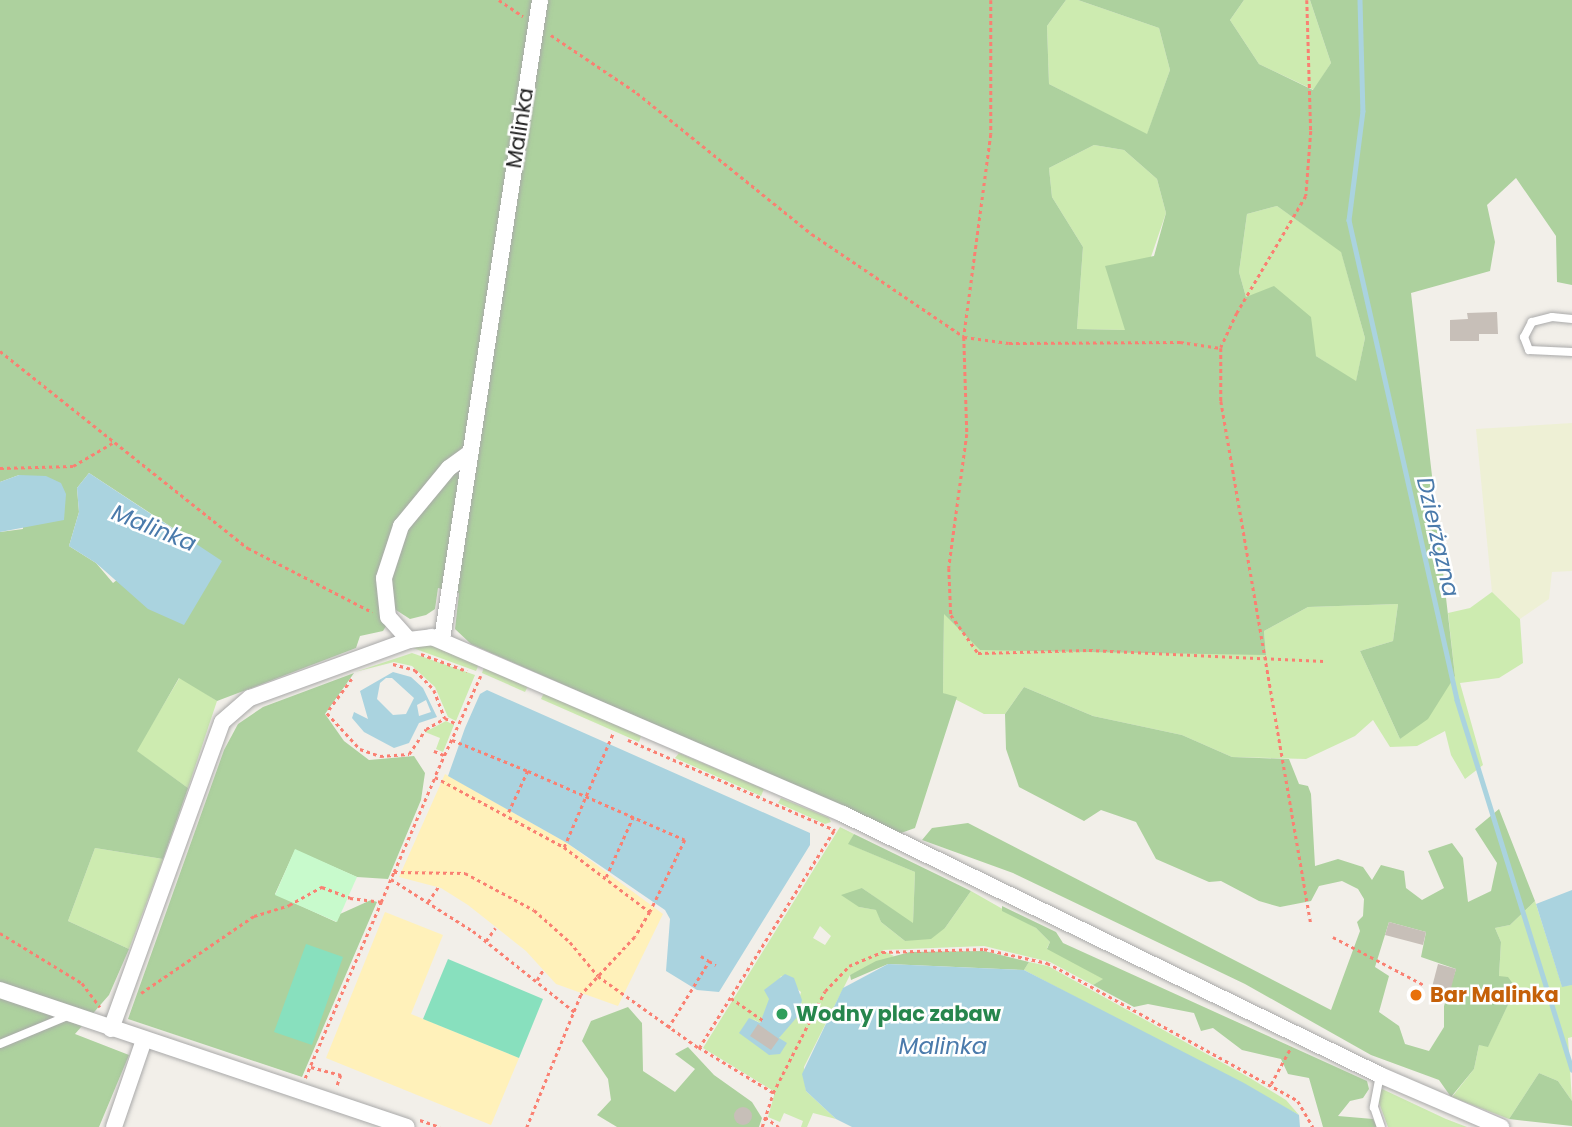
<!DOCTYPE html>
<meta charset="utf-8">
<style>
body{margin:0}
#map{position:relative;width:1572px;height:1127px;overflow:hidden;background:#f2efe9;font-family:Poppins,sans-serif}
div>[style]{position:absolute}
.farmland>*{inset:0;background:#eef0d5}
.grass>*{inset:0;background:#cdebb0}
.forest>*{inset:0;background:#add19e}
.sand>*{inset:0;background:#fff1ba}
.park>*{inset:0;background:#c8facc}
.pitch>*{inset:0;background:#88e0be}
.water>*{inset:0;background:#aad3df}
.stream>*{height:4.5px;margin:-2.25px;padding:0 2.25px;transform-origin:2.25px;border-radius:2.25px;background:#aad3df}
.building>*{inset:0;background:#c7bfb8}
.round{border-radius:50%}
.path>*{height:2.5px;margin-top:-1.25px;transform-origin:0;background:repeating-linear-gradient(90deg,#fa8072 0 3.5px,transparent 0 7px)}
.roads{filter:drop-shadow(0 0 2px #a9a9a9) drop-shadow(0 0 2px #a9a9a9)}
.lane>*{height:8px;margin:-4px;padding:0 4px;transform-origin:4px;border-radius:4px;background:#fff}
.street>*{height:16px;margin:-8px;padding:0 8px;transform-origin:8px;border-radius:8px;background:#fff}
.dots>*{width:19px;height:19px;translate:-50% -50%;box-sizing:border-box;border:4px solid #fff;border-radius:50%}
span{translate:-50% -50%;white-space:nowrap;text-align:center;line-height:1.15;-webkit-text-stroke:5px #fff;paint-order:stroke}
.street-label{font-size:21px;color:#222}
.food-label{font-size:21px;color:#c56008;font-weight:700}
.left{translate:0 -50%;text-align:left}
.leisure-label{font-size:21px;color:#27864d;font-weight:700}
.water-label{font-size:23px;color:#4a7aab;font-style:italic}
</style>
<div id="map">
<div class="farmland">
<i style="clip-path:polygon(1572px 423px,1572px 571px,1552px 572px,1549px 599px,1520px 619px,1492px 592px,1476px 429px)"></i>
</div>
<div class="grass">
<i style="clip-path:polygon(1066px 0,1078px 0,1159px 28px,1170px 70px,1147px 135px,1049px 84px,1047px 26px)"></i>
<i style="clip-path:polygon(1244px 0,1310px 0,1331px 63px,1314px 90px,1259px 64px,1230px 20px)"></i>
<i style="clip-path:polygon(1094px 145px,1124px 150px,1157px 179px,1166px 213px,1126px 330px,1077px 329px,1083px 247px,1052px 197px,1049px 168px)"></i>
<i style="clip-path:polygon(1277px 206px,1341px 251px,1365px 338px,1356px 382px,1316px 356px,1246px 297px,1239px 272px,1247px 214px)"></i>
<i style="clip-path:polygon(1492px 592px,1520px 619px,1523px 663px,1499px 678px,1460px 683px,1483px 765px,1465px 779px,1451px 755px,1445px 731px,1417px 746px,1390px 747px,1373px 720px,1355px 736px,1306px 759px,1232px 757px,1182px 735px,1093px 716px,1024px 687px,1005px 714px,984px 714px,943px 693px,944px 613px,1266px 655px,1264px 631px,1308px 607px,1398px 604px,1393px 641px,1360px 651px,1400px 739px,1455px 676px,1448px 613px,1470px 608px)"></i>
<i style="clip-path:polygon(431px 643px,479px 664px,476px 671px,413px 648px)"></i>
<i style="clip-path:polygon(412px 653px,475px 675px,456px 721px,448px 717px,435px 687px,412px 666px,394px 662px,355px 672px)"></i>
<i style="clip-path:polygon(484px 667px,528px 686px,525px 692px,482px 673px)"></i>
<i style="clip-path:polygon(180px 677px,217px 701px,188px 788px,136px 751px)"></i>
<i style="clip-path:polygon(544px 693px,641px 736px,639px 742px,541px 699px)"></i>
<i style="clip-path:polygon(446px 721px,454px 725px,443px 752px,436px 749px,440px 738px,425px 732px)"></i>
<i style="clip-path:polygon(679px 753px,764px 789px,761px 796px,675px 758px)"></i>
<i style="clip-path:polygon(781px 798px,829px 818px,831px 822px,825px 824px,778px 803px)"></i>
<i style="clip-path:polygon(evenodd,840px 827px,854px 834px,849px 844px,915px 872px,913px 924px,862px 888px,859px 907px,877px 910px,881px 922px,905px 941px,945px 928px,971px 891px,1036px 928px,1050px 942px,1047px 948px,1104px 979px,1093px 985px,1050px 962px,984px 946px,882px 950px,894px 956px,850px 975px,804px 1067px,806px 1091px,836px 1119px,813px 1113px,807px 1127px,801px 1127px,803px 1121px,784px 1113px,780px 1122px,768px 1117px,775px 1092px,703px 1048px,840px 827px,820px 926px,831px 936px,825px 945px,813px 938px,820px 926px,840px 827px,781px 976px,801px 992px,796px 1010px,779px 1038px,752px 1018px,760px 1023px,781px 976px)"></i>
<i style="clip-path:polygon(95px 848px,163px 859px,129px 949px,68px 921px)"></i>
<i style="clip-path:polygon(1535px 901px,1562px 986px,1572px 985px,1572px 1037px,1568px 1038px,1572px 1101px,1558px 1081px,1539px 1073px,1509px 1119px,1452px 1097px,1474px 1069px,1479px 1045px,1488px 1046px,1516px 988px,1499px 976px,1501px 942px,1495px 928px,1510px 925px)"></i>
<i style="clip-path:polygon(1029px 962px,1048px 966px,1250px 1078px,1286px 1100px,1299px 1115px,1024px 970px)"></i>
<i style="clip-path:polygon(1380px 1088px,1446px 1119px,1467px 1127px,1388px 1127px,1378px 1100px)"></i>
</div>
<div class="forest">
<i style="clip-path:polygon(evenodd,0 0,1066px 0,1047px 26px,1049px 84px,1147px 134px,1170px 70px,1159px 28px,1078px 0,1244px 0,1230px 20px,1259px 64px,1313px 90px,1331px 63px,1310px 0,1572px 0,1572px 285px,1557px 282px,1556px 236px,1516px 178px,1487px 205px,1495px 242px,1490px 271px,1411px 293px,1455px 676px,1428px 719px,1400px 739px,1360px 651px,1393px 641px,1398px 604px,1308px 607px,1264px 631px,1266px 655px,980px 650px,944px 614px,943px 693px,957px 697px,915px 828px,901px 833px,471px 644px,455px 629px,459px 593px,438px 588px,435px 609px,426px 615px,410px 619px,396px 610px,383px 631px,360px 636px,356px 648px,217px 701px,179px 678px,137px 751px,188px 788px,163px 859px,95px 848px,68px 921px,129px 949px,109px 995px,75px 1034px,129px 1055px,99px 1127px,0 1127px,0 532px,23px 529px,19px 475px,0 482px,0 0,1094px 145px,1124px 150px,1157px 179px,1166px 213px,1154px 256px,1105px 266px,1125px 330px,1077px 329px,1083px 247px,1052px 197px,1049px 168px,1094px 145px,0 0,1277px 206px,1341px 252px,1365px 338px,1356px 381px,1316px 356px,1311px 317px,1274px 286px,1246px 297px,1239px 272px,1247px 214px,1277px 206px,0 0,89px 473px,179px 532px,113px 583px,96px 563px,69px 546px,79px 512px,77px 488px,89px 473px)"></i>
<i style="clip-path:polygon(354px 673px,325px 714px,344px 741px,369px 760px,414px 756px,425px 773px,421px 800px,388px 879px,357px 877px,295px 850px,275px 894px,336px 922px,340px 914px,371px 900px,377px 902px,302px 1077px,128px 1019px,224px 750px,238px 724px,263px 707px)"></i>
<i style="clip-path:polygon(evenodd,1024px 687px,1093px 716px,1182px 735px,1232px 757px,1289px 759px,1299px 784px,1308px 786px,1311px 794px,1315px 866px,1338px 859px,1363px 867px,1372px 880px,1381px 865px,1404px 871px,1406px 888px,1422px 900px,1444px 888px,1428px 851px,1452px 843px,1463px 858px,1468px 902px,1491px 891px,1497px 863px,1475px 829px,1499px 809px,1535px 901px,1510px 925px,1495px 928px,1501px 942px,1499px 976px,1508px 977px,1516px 988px,1488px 1047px,1479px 1045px,1474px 1069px,1451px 1097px,1439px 1080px,1371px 1055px,1245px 984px,1013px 873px,922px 840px,932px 828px,968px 823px,1331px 1010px,1360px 931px,1357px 922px,1363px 916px,1364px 899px,1358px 889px,1342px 881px,1319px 886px,1311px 901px,1280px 907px,1259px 901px,1221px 881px,1209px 882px,1156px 859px,1136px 822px,1101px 810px,1084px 821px,1019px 787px,1006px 749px,1005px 714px,1024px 687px,1389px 922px,1426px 932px,1421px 957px,1456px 969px,1444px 1006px,1444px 1027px,1429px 1051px,1405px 1044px,1399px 1026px,1379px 1012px,1389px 976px,1375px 967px,1389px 922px)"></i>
<i style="clip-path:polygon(854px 834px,971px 891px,945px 928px,931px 939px,905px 941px,881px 922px,876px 910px,859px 907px,841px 895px,862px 888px,913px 923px,915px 872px,848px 844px)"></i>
<i style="clip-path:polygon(1002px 906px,1056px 932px,1063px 943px,1367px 1081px,1369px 1089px,1363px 1098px,1350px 1101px,1338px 1116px,1373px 1119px,1377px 1127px,1323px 1127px,1309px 1078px,1288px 1074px,1281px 1059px,1242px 1050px,1213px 1028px,1201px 1031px,1194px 1013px,1148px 1004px,1134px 1007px,1093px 985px,1103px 979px,1047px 949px,1050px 942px,1036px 928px,1002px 911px)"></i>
<i style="clip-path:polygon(984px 951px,1029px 962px,1024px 970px,888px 964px,851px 980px,850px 975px,876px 961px,910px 952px)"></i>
<i style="clip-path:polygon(628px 1007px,642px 1023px,643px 1071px,675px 1092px,695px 1069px,675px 1054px,688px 1047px,714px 1075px,752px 1102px,762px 1118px,759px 1127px,617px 1127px,597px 1115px,611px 1100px,608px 1079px,582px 1041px,591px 1021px)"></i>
<i style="clip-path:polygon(1539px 1073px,1558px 1081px,1572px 1101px,1572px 1126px,1509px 1119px)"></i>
</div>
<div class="sand">
<i style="clip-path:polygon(445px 774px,567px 843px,663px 914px,618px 1006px,556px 984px,526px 951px,468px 905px,441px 888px,399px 877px)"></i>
<i style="clip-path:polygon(385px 912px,443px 935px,411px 1014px,519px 1058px,491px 1125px,326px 1058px)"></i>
</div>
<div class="park">
<i style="clip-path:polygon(295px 849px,357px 877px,337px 922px,275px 895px)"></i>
</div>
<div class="pitch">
<i style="clip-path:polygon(306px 944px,343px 957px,312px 1045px,274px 1032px)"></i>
<i style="clip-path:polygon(448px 959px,543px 999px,519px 1058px,423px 1019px)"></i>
</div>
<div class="water">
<i style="clip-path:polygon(89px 473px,222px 561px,184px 625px,148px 609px,96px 563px,69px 546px,79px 512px,77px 488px)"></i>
<i style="clip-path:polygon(19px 475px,46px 476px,61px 483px,66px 494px,64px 520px,0 532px,0 482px)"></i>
<i style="clip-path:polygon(evenodd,393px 672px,411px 677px,423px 688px,437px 717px,419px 723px,409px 743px,394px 748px,364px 732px,352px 718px,354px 712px,368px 719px,360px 691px,393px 672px,386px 678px,392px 678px,414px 698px,406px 714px,393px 715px,377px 699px,380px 683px,386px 678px,393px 672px,426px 700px,431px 712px,419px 716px,417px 705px,426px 700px)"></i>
<i style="clip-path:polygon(487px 690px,810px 833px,810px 845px,719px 992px,697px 990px,666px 971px,670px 919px,665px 910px,567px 843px,448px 776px,465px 728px,480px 694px)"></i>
<i style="clip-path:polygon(1572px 890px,1572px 985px,1562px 987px,1536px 904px)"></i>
<i style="clip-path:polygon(888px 964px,1024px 970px,1244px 1083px,1299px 1115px,1300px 1127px,852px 1127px,836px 1119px,806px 1091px,802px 1074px,843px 988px)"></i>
<i style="clip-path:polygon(785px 974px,794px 978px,802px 1000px,798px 1016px,779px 1038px,787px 1043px,780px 1054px,769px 1055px,739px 1033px,749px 1018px,760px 1023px,769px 999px,764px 990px)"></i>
</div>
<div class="stream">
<i style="left:1360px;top:0;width:111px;rotate:88.5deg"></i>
<i style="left:1363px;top:111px;width:110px;rotate:97.3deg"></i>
<i style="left:1349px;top:220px;width:492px;rotate:77.3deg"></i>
<i style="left:1457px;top:700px;width:387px;rotate:72.7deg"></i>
</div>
<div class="building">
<i style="clip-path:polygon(1497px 312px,1498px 334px,1479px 334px,1479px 341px,1450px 341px,1450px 320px,1468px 319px,1467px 313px)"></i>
<i style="clip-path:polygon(1389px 922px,1426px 932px,1423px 945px,1385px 935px)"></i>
<i style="clip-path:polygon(1438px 964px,1456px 969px,1450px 992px,1432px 987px)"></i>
<i style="clip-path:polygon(758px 1024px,779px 1039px,771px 1050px,750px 1036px)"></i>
<i class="round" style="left:734px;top:1107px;width:18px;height:18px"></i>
</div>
<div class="path">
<i style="left:499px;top:0;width:29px;rotate:34deg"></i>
<i style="left:991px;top:0;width:134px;rotate:90deg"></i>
<i style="left:991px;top:134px;width:205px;rotate:97.6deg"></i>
<i style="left:964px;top:337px;width:45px;rotate:7.6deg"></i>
<i style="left:1009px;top:343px;width:171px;rotate:-0.3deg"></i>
<i style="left:1180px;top:342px;width:41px;rotate:8.3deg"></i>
<i style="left:1307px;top:0;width:131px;rotate:88.3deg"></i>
<i style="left:1311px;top:131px;width:65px;rotate:94.4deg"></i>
<i style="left:1306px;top:196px;width:136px;rotate:120.5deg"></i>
<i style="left:1237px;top:313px;width:38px;rotate:115deg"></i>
<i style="left:1221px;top:348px;width:53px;rotate:90deg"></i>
<i style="left:1221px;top:401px;width:531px;rotate:80.24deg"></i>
<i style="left:551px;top:35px;width:104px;rotate:34deg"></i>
<i style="left:637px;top:93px;width:225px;rotate:38.9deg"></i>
<i style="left:812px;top:234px;width:184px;rotate:34.1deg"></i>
<i style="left:964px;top:337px;width:97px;rotate:88.2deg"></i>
<i style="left:967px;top:434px;width:135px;rotate:97.7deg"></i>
<i style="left:949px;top:568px;width:47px;rotate:87.6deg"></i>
<i style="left:951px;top:615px;width:47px;rotate:54.6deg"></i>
<i style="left:978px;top:653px;width:111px;rotate:-1.5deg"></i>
<i style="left:1089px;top:650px;width:235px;rotate:2.7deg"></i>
<i style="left:0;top:351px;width:317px;rotate:38.5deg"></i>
<i style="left:248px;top:548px;width:140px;rotate:27.3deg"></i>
<i style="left:0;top:468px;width:73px;rotate:-1.6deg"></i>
<i style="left:73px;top:466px;width:48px;rotate:-30.3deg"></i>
<i style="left:421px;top:654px;width:49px;rotate:20.3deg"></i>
<i style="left:393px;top:664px;width:23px;rotate:15deg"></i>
<i style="left:415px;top:670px;width:28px;rotate:46deg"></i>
<i style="left:434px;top:690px;width:30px;rotate:69deg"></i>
<i style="left:445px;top:718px;width:13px;rotate:27deg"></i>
<i style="left:481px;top:676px;width:111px;rotate:114.5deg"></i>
<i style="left:435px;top:777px;width:147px;rotate:28.5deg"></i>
<i style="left:564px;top:847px;width:108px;rotate:37.1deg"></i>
<i style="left:650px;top:912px;width:29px;rotate:121deg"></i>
<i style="left:635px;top:937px;width:79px;rotate:133deg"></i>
<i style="left:581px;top:995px;width:143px;rotate:112.2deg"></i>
<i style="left:352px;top:679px;width:42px;rotate:126.3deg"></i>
<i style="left:327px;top:713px;width:49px;rotate:47.5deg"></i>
<i style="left:360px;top:749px;width:21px;rotate:19deg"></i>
<i style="left:380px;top:756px;width:29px;rotate:-4deg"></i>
<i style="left:409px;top:754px;width:30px;rotate:-56deg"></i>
<i style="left:426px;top:729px;width:22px;rotate:-30deg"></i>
<i style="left:452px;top:740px;width:82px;rotate:22.2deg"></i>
<i style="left:528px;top:771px;width:47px;rotate:114.9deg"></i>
<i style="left:628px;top:740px;width:226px;rotate:23.5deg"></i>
<i style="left:434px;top:751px;width:11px;rotate:22deg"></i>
<i style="left:528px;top:771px;width:171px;rotate:23.7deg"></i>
<i style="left:685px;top:840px;width:80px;rotate:115.9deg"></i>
<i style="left:564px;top:847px;width:124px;rotate:-66.7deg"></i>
<i style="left:394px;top:872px;width:103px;rotate:-66.7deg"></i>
<i style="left:606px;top:877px;width:66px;rotate:-65.8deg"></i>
<i style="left:391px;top:879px;width:97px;rotate:32.4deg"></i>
<i style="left:473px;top:931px;width:130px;rotate:38.5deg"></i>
<i style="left:428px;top:902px;width:18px;rotate:-56deg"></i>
<i style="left:0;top:933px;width:96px;rotate:31.4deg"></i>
<i style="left:82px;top:983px;width:30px;rotate:53deg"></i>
<i style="left:1333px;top:937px;width:103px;rotate:27.8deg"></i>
<i style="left:486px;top:941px;width:16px;rotate:-55deg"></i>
<i style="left:701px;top:956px;width:9px;rotate:32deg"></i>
<i style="left:537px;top:980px;width:12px;rotate:-59deg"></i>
<i style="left:141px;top:993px;width:137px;rotate:-34.3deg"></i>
<i style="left:254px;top:916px;width:37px;rotate:-17deg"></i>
<i style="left:289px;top:905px;width:38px;rotate:-29deg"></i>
<i style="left:322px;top:887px;width:30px;rotate:21deg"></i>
<i style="left:350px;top:898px;width:31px;rotate:7deg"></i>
<i style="left:381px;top:902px;width:33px;rotate:-67deg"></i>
<i style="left:394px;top:872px;width:71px;rotate:0.8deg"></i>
<i style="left:465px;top:873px;width:78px;rotate:28.2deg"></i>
<i style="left:534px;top:910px;width:48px;rotate:41.6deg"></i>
<i style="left:570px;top:942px;width:44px;rotate:50.5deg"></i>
<i style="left:598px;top:976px;width:124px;rotate:35.5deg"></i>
<i style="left:731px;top:998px;width:40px;rotate:34.9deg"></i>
<i style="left:668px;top:1028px;width:79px;rotate:-58.5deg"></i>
<i style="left:709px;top:961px;width:8px;rotate:30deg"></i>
<i style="left:311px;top:1067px;width:31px;rotate:15deg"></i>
<i style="left:341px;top:1075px;width:12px;rotate:110deg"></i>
<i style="left:305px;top:1078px;width:192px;rotate:-66.6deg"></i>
<i style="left:1271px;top:1084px;width:42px;rotate:-61.6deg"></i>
<i style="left:773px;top:1093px;width:114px;rotate:-63deg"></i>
<i style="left:825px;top:991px;width:35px;rotate:-46deg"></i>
<i style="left:849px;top:966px;width:36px;rotate:-23deg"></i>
<i style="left:882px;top:952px;width:102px;rotate:-1.7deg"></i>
<i style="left:984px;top:949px;width:65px;rotate:12.5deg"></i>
<i style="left:1047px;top:963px;width:28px;rotate:27deg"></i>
<i style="left:1072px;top:976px;width:258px;rotate:28.9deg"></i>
<i style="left:1298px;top:1101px;width:30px;rotate:60deg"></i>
<i style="left:765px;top:1117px;width:17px;rotate:36deg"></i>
<i style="left:420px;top:1120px;width:21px;rotate:19deg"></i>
<i style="left:762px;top:1127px;width:36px;rotate:-72deg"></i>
<i style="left:773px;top:1093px;width:87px;rotate:-148.7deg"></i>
<i style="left:699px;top:1048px;width:258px;rotate:-58.2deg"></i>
</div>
<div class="roads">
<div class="lane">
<i style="left:1572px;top:319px;width:20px;rotate:-174deg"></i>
<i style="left:1552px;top:317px;width:21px;rotate:166deg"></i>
<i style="left:1532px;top:322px;width:17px;rotate:118deg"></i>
<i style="left:1524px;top:337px;width:14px;rotate:69deg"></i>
<i style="left:1529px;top:350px;width:43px;rotate:2.7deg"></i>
<i style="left:0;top:1044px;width:76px;rotate:-22.5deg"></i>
<i style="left:1380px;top:1075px;width:33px;rotate:101deg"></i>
<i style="left:1374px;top:1107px;width:21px;rotate:71deg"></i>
</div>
<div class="street">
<i style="left:442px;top:639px;width:646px;rotate:-81.28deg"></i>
<i style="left:409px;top:640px;width:31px;rotate:-132deg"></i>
<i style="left:388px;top:617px;width:39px;rotate:-96deg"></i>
<i style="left:384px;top:578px;width:55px;rotate:-71.9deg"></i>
<i style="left:401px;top:526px;width:75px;rotate:-50.4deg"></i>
<i style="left:449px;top:468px;width:26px;rotate:-36deg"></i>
<i style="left:0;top:990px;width:429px;rotate:18.6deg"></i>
<i style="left:111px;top:1029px;width:326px;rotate:-70.1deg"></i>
<i style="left:222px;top:722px;width:37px;rotate:-41deg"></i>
<i style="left:250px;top:698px;width:169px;rotate:-20deg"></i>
<i style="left:409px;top:640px;width:23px;rotate:-7deg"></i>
<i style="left:432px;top:637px;width:447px;rotate:23.3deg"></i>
<i style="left:843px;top:814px;width:597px;rotate:25.92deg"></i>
<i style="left:1380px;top:1075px;width:132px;rotate:23.3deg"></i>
<i style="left:114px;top:1127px;width:92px;rotate:-71deg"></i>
</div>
</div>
<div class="dots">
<i style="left:1416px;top:995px;background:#e8710a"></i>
<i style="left:782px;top:1014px;background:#2e9e5b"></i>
</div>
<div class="street-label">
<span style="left:520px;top:128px;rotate:-81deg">Malinka</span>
</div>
<div class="food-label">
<span class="left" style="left:1430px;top:995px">Bar Malinka</span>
</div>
<div class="leisure-label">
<span class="left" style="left:796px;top:1014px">Wodny plac zabaw</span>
</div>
<div class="water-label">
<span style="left:154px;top:528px;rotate:22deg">Malinka</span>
<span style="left:1438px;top:537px;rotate:77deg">Dzierżązna</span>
<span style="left:943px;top:1046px">Malinka</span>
</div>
</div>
